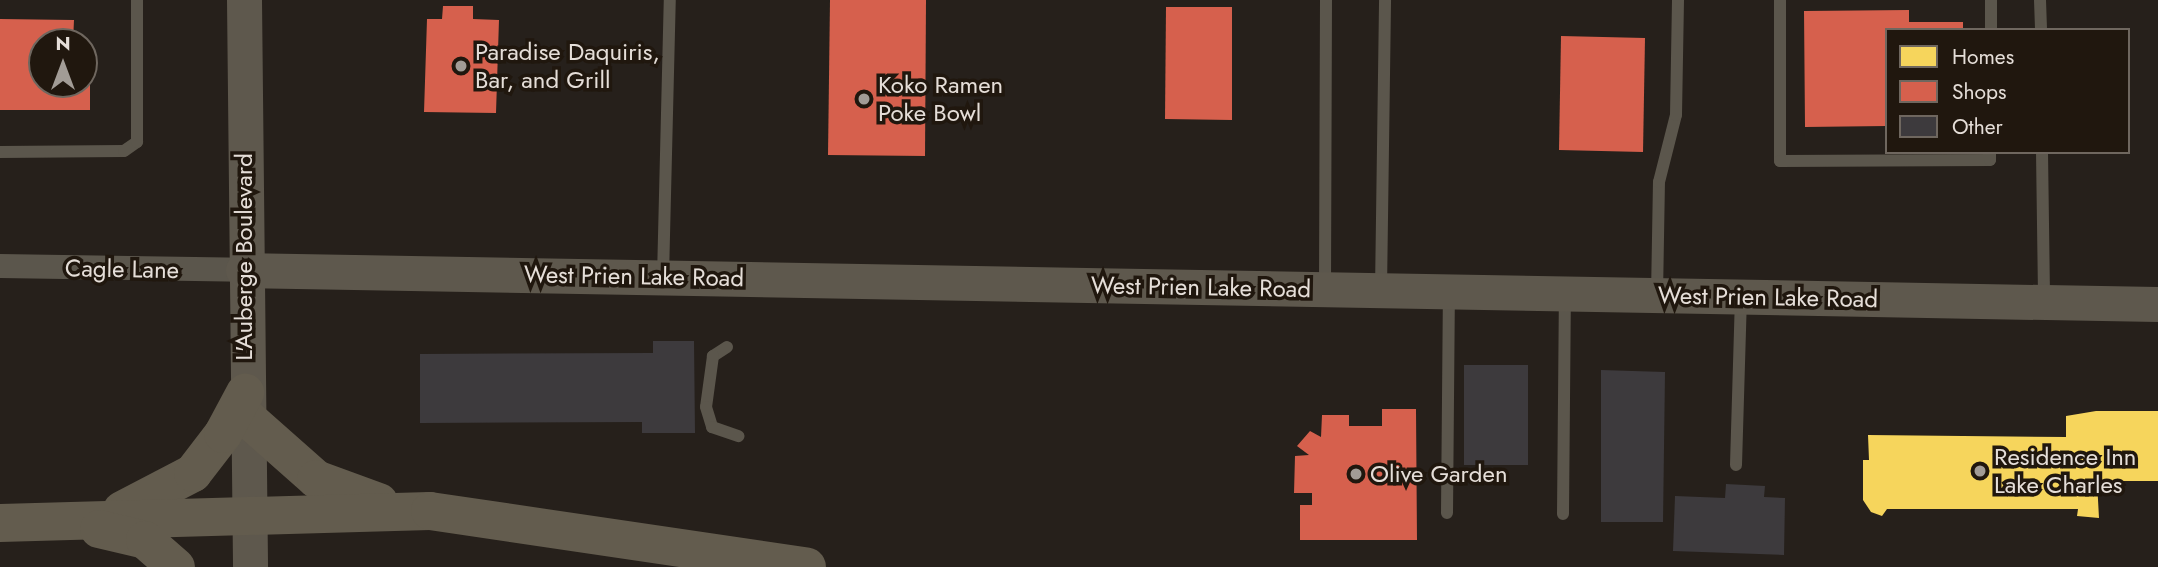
<!DOCTYPE html>
<style>
body{margin:0}
#map{position:relative;width:2158px;height:567px;overflow:hidden;background:#26201b;font-family:Jost,sans-serif}
div>[style]{position:absolute}
.homes>*{inset:0;background:#f6d55c}
.shops>*{inset:0;background:#d6604d}
.building>*{inset:0;background:#3d3a3d}
.lane>*{height:12px;margin:-6px;padding:0 6px;transform-origin:6px;border-radius:6px;background:#5b564c}
.street>*{height:24px;margin:-12px;padding:0 12px;transform-origin:12px;border-radius:12px;background:#5b564c}
.secondary>*{height:35px;margin:-17.5px;padding:0 17.5px;transform-origin:17.5px;border-radius:17.5px;background:#5e584d}
.highway>*{height:38px;margin:-19px;padding:0 19px;transform-origin:19px;border-radius:19px;background:#635c4e}
.dots>*{width:19px;height:19px;translate:-50% -50%;box-sizing:border-box;border:4px solid #20170e;border-radius:50%}
span{translate:-50% -50%;white-space:nowrap;text-align:center;line-height:1.15;-webkit-text-stroke:7px #20170e;paint-order:stroke}
.poi-label{font-size:24px;color:#e5ded8}
.left{translate:0 -50%;text-align:left}
.street-label{font-size:24px;color:#e5ded8}
.legend{position:absolute;left:1885px;top:28px;width:245px;height:126px;box-sizing:border-box;background:#20170e;border:2px solid #6f675f;margin:0;padding:9px 12px;list-style:none;font-size:21px;color:#e5ded8}
.legend li{display:flex;align-items:center;gap:14px;height:35px}
.legend b{width:35px;border:2px solid #6f675f}
.north{position:absolute;left:28px;top:28px;width:70px;height:70px;box-sizing:border-box;background:#20170e;border:2px solid #6f675f;border-radius:50%;rotate:0deg;font-size:19px;font-weight:700;line-height:28px;text-align:center;color:#e5ded8}
.north::after{content:'';display:block;margin:auto;width:24px;height:32px;background:#a29c96;clip-path:polygon(50% 0,100% 100%,50% 72%,0 100%)}
</style>
<div id="map">
<div class="homes">
<i style="clip-path:polygon(2096px 411px,2158px 411px,2158px 481px,2097px 481px,2099px 518px,2077px 516px,2078px 509px,1887px 509px,1882px 516px,1871px 512px,1863px 500px,1863px 460px,1869px 460px,1868px 435px,2066px 437px,2066px 416px)"></i>
</div>
<div class="shops">
<i style="clip-path:polygon(830px 0,926px 0,925px 156px,828px 155px)"></i>
<i style="clip-path:polygon(443px 6px,473px 6px,473px 19px,499px 20px,496px 113px,424px 112px,427px 19px,442px 19px)"></i>
<i style="clip-path:polygon(1166px 7px,1232px 7px,1232px 120px,1165px 119px)"></i>
<i style="clip-path:polygon(1909px 10px,1909px 22px,1963px 22px,1963px 30px,1887px 30px,1887px 126px,1805px 127px,1804px 11px)"></i>
<i style="clip-path:polygon(0 19px,74px 20px,73px 42px,42px 42px,42px 84px,84px 84px,84px 73px,90px 73px,90px 110px,0 110px)"></i>
<i style="clip-path:polygon(1561px 36px,1645px 38px,1643px 152px,1559px 150px)"></i>
<i style="clip-path:polygon(1382px 409px,1416px 409px,1417px 540px,1300px 540px,1300px 505px,1312px 505px,1312px 493px,1294px 493px,1295px 456px,1309px 455px,1297px 446px,1310px 431px,1321px 437px,1322px 415px,1349px 415px,1349px 426px,1382px 426px)"></i>
</div>
<div class="building">
<i style="clip-path:polygon(653px 341px,694px 341px,695px 433px,642px 433px,642px 422px,420px 423px,420px 354px,653px 353px)"></i>
<i style="clip-path:polygon(1464px 365px,1528px 365px,1528px 465px,1464px 465px)"></i>
<i style="clip-path:polygon(1601px 370px,1665px 372px,1663px 522px,1601px 522px)"></i>
<i style="clip-path:polygon(1726px 484px,1765px 486px,1764px 497px,1785px 498px,1784px 555px,1673px 551px,1675px 496px,1725px 498px)"></i>
</div>
<div class="lane">
<i style="left:1780px;top:0;width:161px;rotate:90deg"></i>
<i style="left:1780px;top:161px;width:210px;rotate:-0.3deg"></i>
<i style="left:1990px;top:160px;width:8px;rotate:-90deg"></i>
<i style="left:2040px;top:0;width:30px;rotate:88deg"></i>
<i style="left:1991px;top:30px;width:30px;rotate:-90deg"></i>
<i style="left:0;top:152px;width:124px;rotate:-0.5deg"></i>
<i style="left:124px;top:151px;width:16px;rotate:-35deg"></i>
<i style="left:137px;top:142px;width:142px;rotate:-90deg"></i>
<i style="left:2042px;top:152px;width:146px;rotate:89.2deg"></i>
<i style="left:663px;top:277px;width:277px;rotate:-88.6deg"></i>
<i style="left:1325px;top:287px;width:287px;rotate:-89.8deg"></i>
<i style="left:1381px;top:290px;width:290px;rotate:-89.2deg"></i>
<i style="left:1657px;top:295px;width:113px;rotate:-89deg"></i>
<i style="left:1659px;top:182px;width:69px;rotate:-75.8deg"></i>
<i style="left:1676px;top:115px;width:115px;rotate:-89deg"></i>
<i style="left:727px;top:347px;width:17px;rotate:147deg"></i>
<i style="left:713px;top:356px;width:51px;rotate:97.8deg"></i>
<i style="left:706px;top:407px;width:21px;rotate:73deg"></i>
<i style="left:712px;top:427px;width:28px;rotate:19deg"></i>
<i style="left:1736px;top:465px;width:165px;rotate:-88.3deg"></i>
<i style="left:1447px;top:513px;width:218px;rotate:-89.5deg"></i>
<i style="left:1563px;top:514px;width:217px;rotate:-89.5deg"></i>
</div>
<div class="street">
<i style="left:0;top:266px;width:243px;rotate:0.9deg"></i>
</div>
<div class="secondary">
<i style="left:244px;top:0;width:567px;rotate:89.39deg"></i>
<i style="left:243px;top:270px;width:1915px;rotate:1.02deg"></i>
</div>
<div class="highway">
<i style="left:246px;top:417px;width:94px;rotate:41.5deg"></i>
<i style="left:316px;top:479px;width:67px;rotate:20.1deg"></i>
<i style="left:122px;top:510px;width:80px;rotate:-27.5deg"></i>
<i style="left:193px;top:473px;width:49px;rotate:-52.4deg"></i>
<i style="left:223px;top:434px;width:47px;rotate:-61.8deg"></i>
<i style="left:0;top:523px;width:430px;rotate:-1.6deg"></i>
<i style="left:430px;top:511px;width:381px;rotate:8.4deg"></i>
<i style="left:99px;top:529px;width:47px;rotate:13.4deg"></i>
<i style="left:145px;top:540px;width:41px;rotate:41.1deg"></i>
</div>
<div class="dots">
<i style="left:461px;top:66px;background:#a29c96"></i>
<i style="left:864px;top:99px;background:#a29c96"></i>
<i style="left:1980px;top:471px;background:#a29c96"></i>
<i style="left:1356px;top:474px;background:#a29c96"></i>
</div>
<div class="poi-label">
<span class="left" style="left:475px;top:66px">Paradise Daquiris,<br>Bar, and Grill</span>
<span class="left" style="left:878px;top:99px">Koko Ramen<br>Poke Bowl</span>
<span class="left" style="left:1994px;top:471px">Residence Inn<br>Lake Charles</span>
<span class="left" style="left:1370px;top:474px">Olive Garden</span>
</div>
<div class="street-label">
<span style="left:244px;top:257px;rotate:-90deg">L'Auberge Boulevard</span>
<span style="left:122px;top:269px;rotate:1deg">Cagle Lane</span>
<span style="left:634px;top:276px;rotate:1deg">West Prien Lake Road</span>
<span style="left:1201px;top:287px;rotate:1deg">West Prien Lake Road</span>
<span style="left:1768px;top:297px;rotate:1deg">West Prien Lake Road</span>
</div>
<ul class="legend">
<li><b style="height:19px;background:#f6d55c"></b>Homes</li>
<li><b style="height:19px;background:#d6604d"></b>Shops</li>
<li><b style="height:19px;background:#3d3a3d"></b>Other</li>
</ul>
<div class="north">N</div>
</div>
